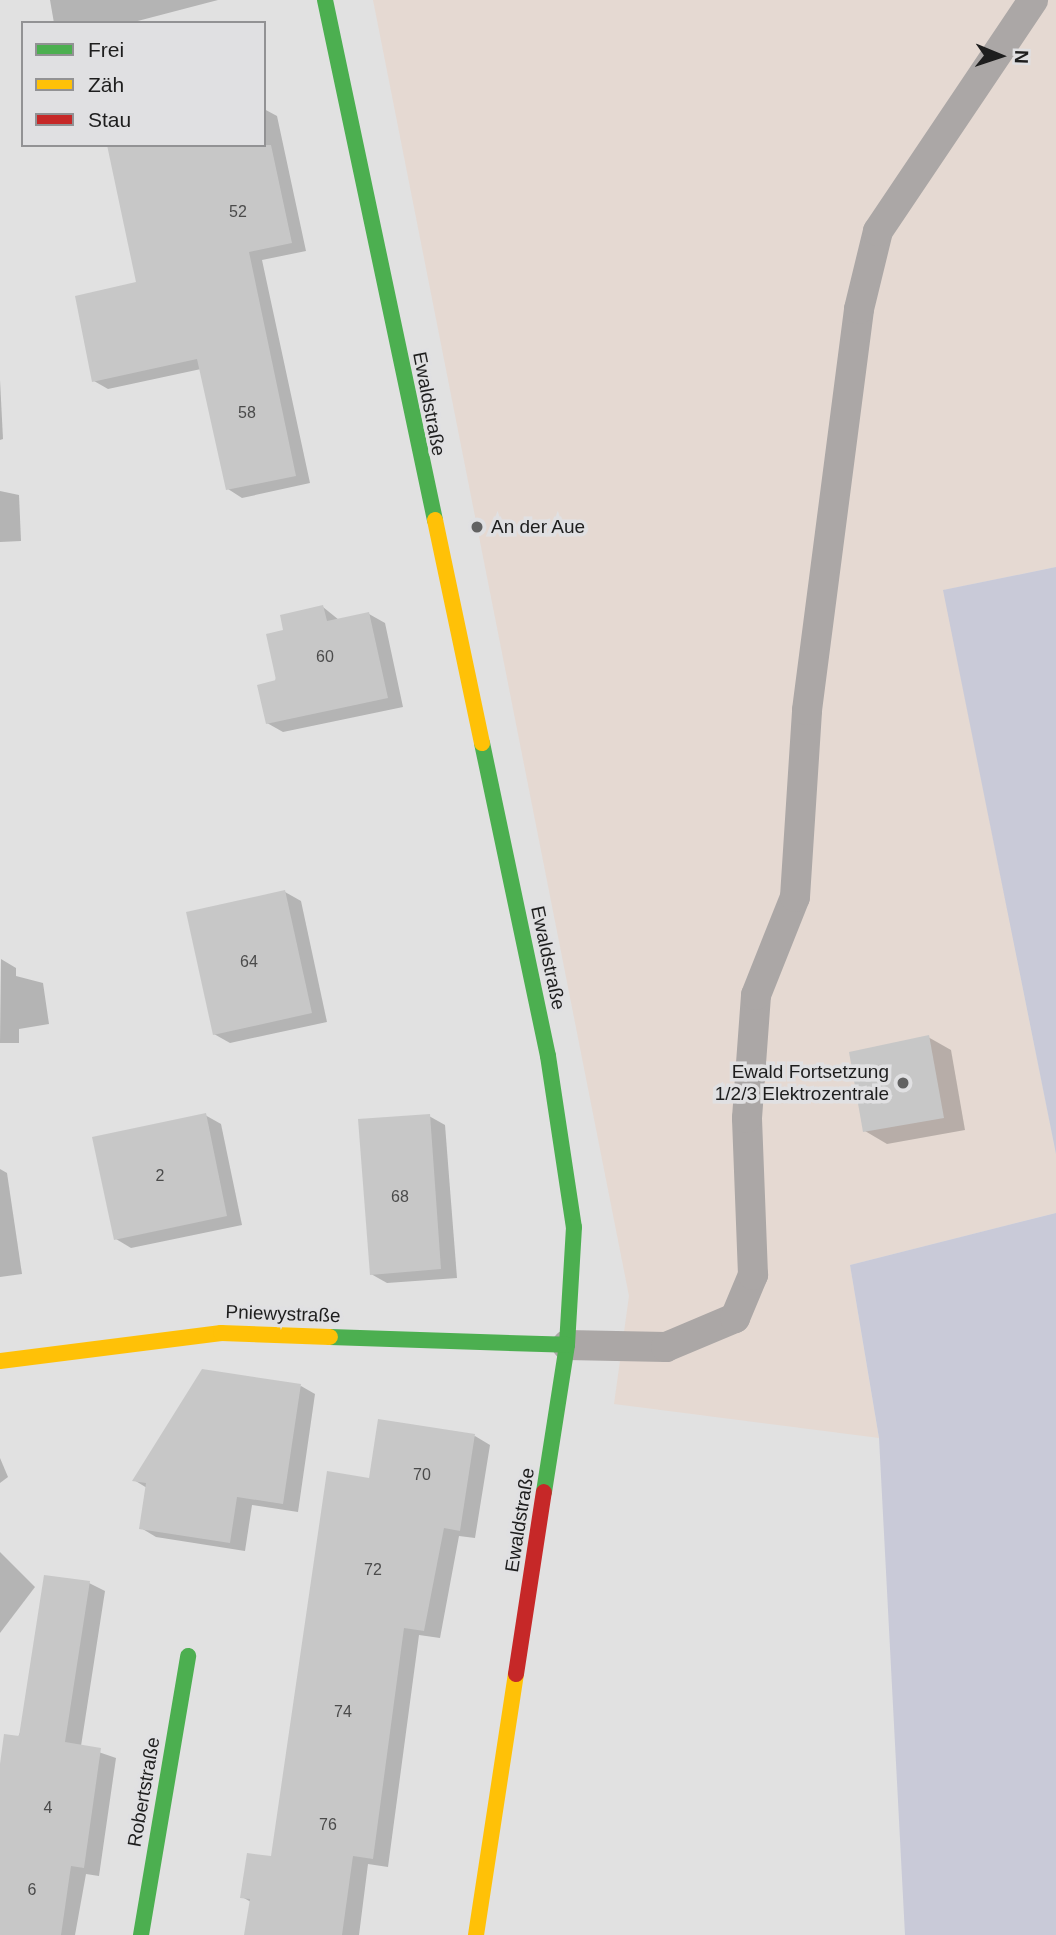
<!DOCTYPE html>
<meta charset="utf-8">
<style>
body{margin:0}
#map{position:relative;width:1056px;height:1935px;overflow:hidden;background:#e1e1e1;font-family:Helvetica,sans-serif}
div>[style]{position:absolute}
.industrial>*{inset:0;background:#e5d9d2}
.green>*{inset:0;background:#c9cad8}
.shadow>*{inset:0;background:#0003}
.building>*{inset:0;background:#c7c7c7}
.lane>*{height:30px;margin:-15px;padding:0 15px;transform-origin:15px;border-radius:15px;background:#aba7a6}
.fast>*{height:16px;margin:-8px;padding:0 8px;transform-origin:8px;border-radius:8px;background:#4caf50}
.slow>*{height:16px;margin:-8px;padding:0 8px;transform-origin:8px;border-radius:8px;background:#ffc107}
.jam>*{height:16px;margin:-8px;padding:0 8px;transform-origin:8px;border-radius:8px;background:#c62828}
.dots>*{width:19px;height:19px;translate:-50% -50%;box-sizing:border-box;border:4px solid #e0e0e2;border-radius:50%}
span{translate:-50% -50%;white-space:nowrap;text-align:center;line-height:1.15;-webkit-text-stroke:7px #e0e0e2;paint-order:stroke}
.number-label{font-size:16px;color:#4b4b4b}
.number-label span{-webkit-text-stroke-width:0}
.street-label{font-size:19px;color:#1e1e1e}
.poi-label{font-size:19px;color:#1e1e1e}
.left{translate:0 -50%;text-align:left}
.right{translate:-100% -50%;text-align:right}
.legend{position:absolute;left:21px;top:21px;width:245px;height:126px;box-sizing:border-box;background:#e0e0e2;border:2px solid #929294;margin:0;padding:9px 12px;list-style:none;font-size:21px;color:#1e1e1e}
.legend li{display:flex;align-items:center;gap:14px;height:35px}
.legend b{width:35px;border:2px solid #929294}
.north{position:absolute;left:965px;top:21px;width:70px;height:70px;-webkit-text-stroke:5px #e0e0e2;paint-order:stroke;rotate:92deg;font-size:19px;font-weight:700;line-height:28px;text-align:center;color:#1e1e1e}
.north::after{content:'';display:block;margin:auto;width:24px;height:32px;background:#1e1e1e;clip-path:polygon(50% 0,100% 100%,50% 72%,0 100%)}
</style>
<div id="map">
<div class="industrial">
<i style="clip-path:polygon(373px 0,1056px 0,1056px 567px,944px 590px,1056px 1154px,1056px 1213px,850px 1265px,879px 1438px,614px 1404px,629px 1296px)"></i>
</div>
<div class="green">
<i style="clip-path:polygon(1056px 567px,1056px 1154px,943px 590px)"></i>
<i style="clip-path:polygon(1056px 1213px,1056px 1935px,905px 1935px,879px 1438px,850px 1265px)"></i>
</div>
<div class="shadow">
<i style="clip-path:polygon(50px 0,218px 0,130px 23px,54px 23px)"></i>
<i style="clip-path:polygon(264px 109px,277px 116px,306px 251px,262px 260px,310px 483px,242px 498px,228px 489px,201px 369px,108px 389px,94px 381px,138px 283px,264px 145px)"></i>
<i style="clip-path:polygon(0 380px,3px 439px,0 440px)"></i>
<i style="clip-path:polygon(0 491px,19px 495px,21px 541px,0 542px)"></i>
<i style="clip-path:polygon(323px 607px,339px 620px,369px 614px,385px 623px,403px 707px,283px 732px,267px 723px,285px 632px)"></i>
<i style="clip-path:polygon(285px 892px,301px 901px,327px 1022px,230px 1043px,214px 1034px)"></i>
<i style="clip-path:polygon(1px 959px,16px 968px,16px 976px,43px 983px,49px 1024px,19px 1029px,19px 1043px,0 1043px)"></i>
<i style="clip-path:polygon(928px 1037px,951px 1050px,965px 1130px,887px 1144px,865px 1131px)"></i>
<i style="clip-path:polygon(205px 1115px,221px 1124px,242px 1225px,131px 1248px,116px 1239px)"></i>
<i style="clip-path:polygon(429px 1116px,445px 1125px,457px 1278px,387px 1283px,371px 1274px)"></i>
<i style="clip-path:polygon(0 1169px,7px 1173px,22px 1274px,0 1277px)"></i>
<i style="clip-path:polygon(301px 1386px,315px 1394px,298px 1512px,252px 1505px,245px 1551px,156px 1537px,141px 1528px,147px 1488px,134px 1480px)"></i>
<i style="clip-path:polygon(475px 1436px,490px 1445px,475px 1538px,459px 1536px,440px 1638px,419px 1635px,388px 1867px,368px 1864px,359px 1935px,246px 1935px,251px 1902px,242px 1897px,273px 1858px,371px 1480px)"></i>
<i style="clip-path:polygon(0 1458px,8px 1477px,0 1483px)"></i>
<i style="clip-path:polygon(0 1552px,35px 1587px,0 1633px)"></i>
<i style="clip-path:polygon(89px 1583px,105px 1591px,81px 1746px,116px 1758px,99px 1876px,86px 1874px,75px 1935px,0 1935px,0 1776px)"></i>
</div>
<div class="building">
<i style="clip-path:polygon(107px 145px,271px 145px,292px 243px,249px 252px,296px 476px,226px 490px,197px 359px,92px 382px,75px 296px,136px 282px)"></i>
<i style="clip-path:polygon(323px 605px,327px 621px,369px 612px,388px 698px,266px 724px,257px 685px,276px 680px,266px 634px,283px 630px,280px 615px)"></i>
<i style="clip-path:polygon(285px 890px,312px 1013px,213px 1035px,186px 912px)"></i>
<i style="clip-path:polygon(929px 1035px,944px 1118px,863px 1132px,849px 1052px)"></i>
<i style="clip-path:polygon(206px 1113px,227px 1216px,114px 1240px,92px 1137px)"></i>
<i style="clip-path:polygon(430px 1114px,441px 1269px,370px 1275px,358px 1119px)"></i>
<i style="clip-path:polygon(202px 1369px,301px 1384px,283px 1504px,237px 1497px,230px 1543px,139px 1529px,146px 1483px,132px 1481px)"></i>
<i style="clip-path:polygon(378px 1419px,475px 1434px,460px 1531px,444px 1528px,424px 1631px,404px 1628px,373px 1859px,353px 1856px,342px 1935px,244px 1935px,250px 1899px,240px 1898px,247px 1853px,271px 1856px,327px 1471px,369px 1478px)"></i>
<i style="clip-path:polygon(44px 1575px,90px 1581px,65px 1742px,101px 1748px,84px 1868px,71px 1866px,61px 1935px,0 1935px,0 1764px,4px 1734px,19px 1736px)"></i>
</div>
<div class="lane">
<i style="left:567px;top:1345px;width:99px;rotate:1.2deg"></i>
<i style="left:666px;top:1347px;width:75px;rotate:-22.8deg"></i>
<i style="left:735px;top:1318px;width:47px;rotate:-67.3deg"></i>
<i style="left:753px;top:1275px;width:157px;rotate:-92.2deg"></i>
<i style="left:747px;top:1118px;width:123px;rotate:-85.8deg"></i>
<i style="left:756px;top:995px;width:105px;rotate:-68.3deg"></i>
<i style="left:795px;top:897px;width:187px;rotate:-86.3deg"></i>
<i style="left:807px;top:710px;width:404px;rotate:-82.6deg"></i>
<i style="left:859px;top:309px;width:80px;rotate:-76.3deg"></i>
<i style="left:878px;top:231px;width:278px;rotate:-56.1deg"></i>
</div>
<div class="fast">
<i style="left:325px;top:0;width:532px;rotate:78.06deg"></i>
<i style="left:482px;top:743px;width:320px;rotate:78.1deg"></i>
<i style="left:548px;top:1056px;width:173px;rotate:81.4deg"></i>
<i style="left:574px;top:1227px;width:118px;rotate:93.4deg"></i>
<i style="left:567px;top:1345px;width:149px;rotate:98.9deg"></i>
<i style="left:330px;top:1337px;width:237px;rotate:1.9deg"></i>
<i style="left:141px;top:1935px;width:283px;rotate:-80.4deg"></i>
</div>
<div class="slow">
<i style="left:435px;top:520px;width:228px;rotate:78.1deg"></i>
<i style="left:0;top:1361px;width:223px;rotate:-7.2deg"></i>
<i style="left:221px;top:1333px;width:109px;rotate:2.1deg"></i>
<i style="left:476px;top:1935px;width:264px;rotate:-81.3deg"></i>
</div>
<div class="jam">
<i style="left:516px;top:1674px;width:184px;rotate:-81.3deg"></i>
</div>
<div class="dots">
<i style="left:477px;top:527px;background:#626262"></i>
<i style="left:903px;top:1083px;background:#626262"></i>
</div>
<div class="number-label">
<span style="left:238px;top:212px">52</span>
<span style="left:247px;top:413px">58</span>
<span style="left:325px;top:657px">60</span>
<span style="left:249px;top:962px">64</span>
<span style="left:160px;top:1176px">2</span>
<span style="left:400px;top:1197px">68</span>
<span style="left:422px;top:1475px">70</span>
<span style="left:373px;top:1570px">72</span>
<span style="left:343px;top:1712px">74</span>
<span style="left:48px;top:1808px">4</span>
<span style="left:328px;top:1825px">76</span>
<span style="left:32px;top:1890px">6</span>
</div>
<div class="street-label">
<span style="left:429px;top:404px;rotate:79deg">Ewaldstraße</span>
<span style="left:548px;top:958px;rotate:78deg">Ewaldstraße</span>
<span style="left:283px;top:1314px;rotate:2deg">Pniewystraße</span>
<span style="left:520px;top:1520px;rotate:-81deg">Ewaldstraße</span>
<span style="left:144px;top:1792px;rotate:-80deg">Robertstraße</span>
</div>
<div class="poi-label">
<span class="left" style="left:491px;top:527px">An der Aue</span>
<span class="right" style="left:889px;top:1083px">Ewald Fortsetzung<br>1/2/3 Elektrozentrale</span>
</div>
<ul class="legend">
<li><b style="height:9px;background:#4caf50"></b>Frei</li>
<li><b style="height:9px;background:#ffc107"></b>Zäh</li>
<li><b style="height:9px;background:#c62828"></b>Stau</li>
</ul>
<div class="north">N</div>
</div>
